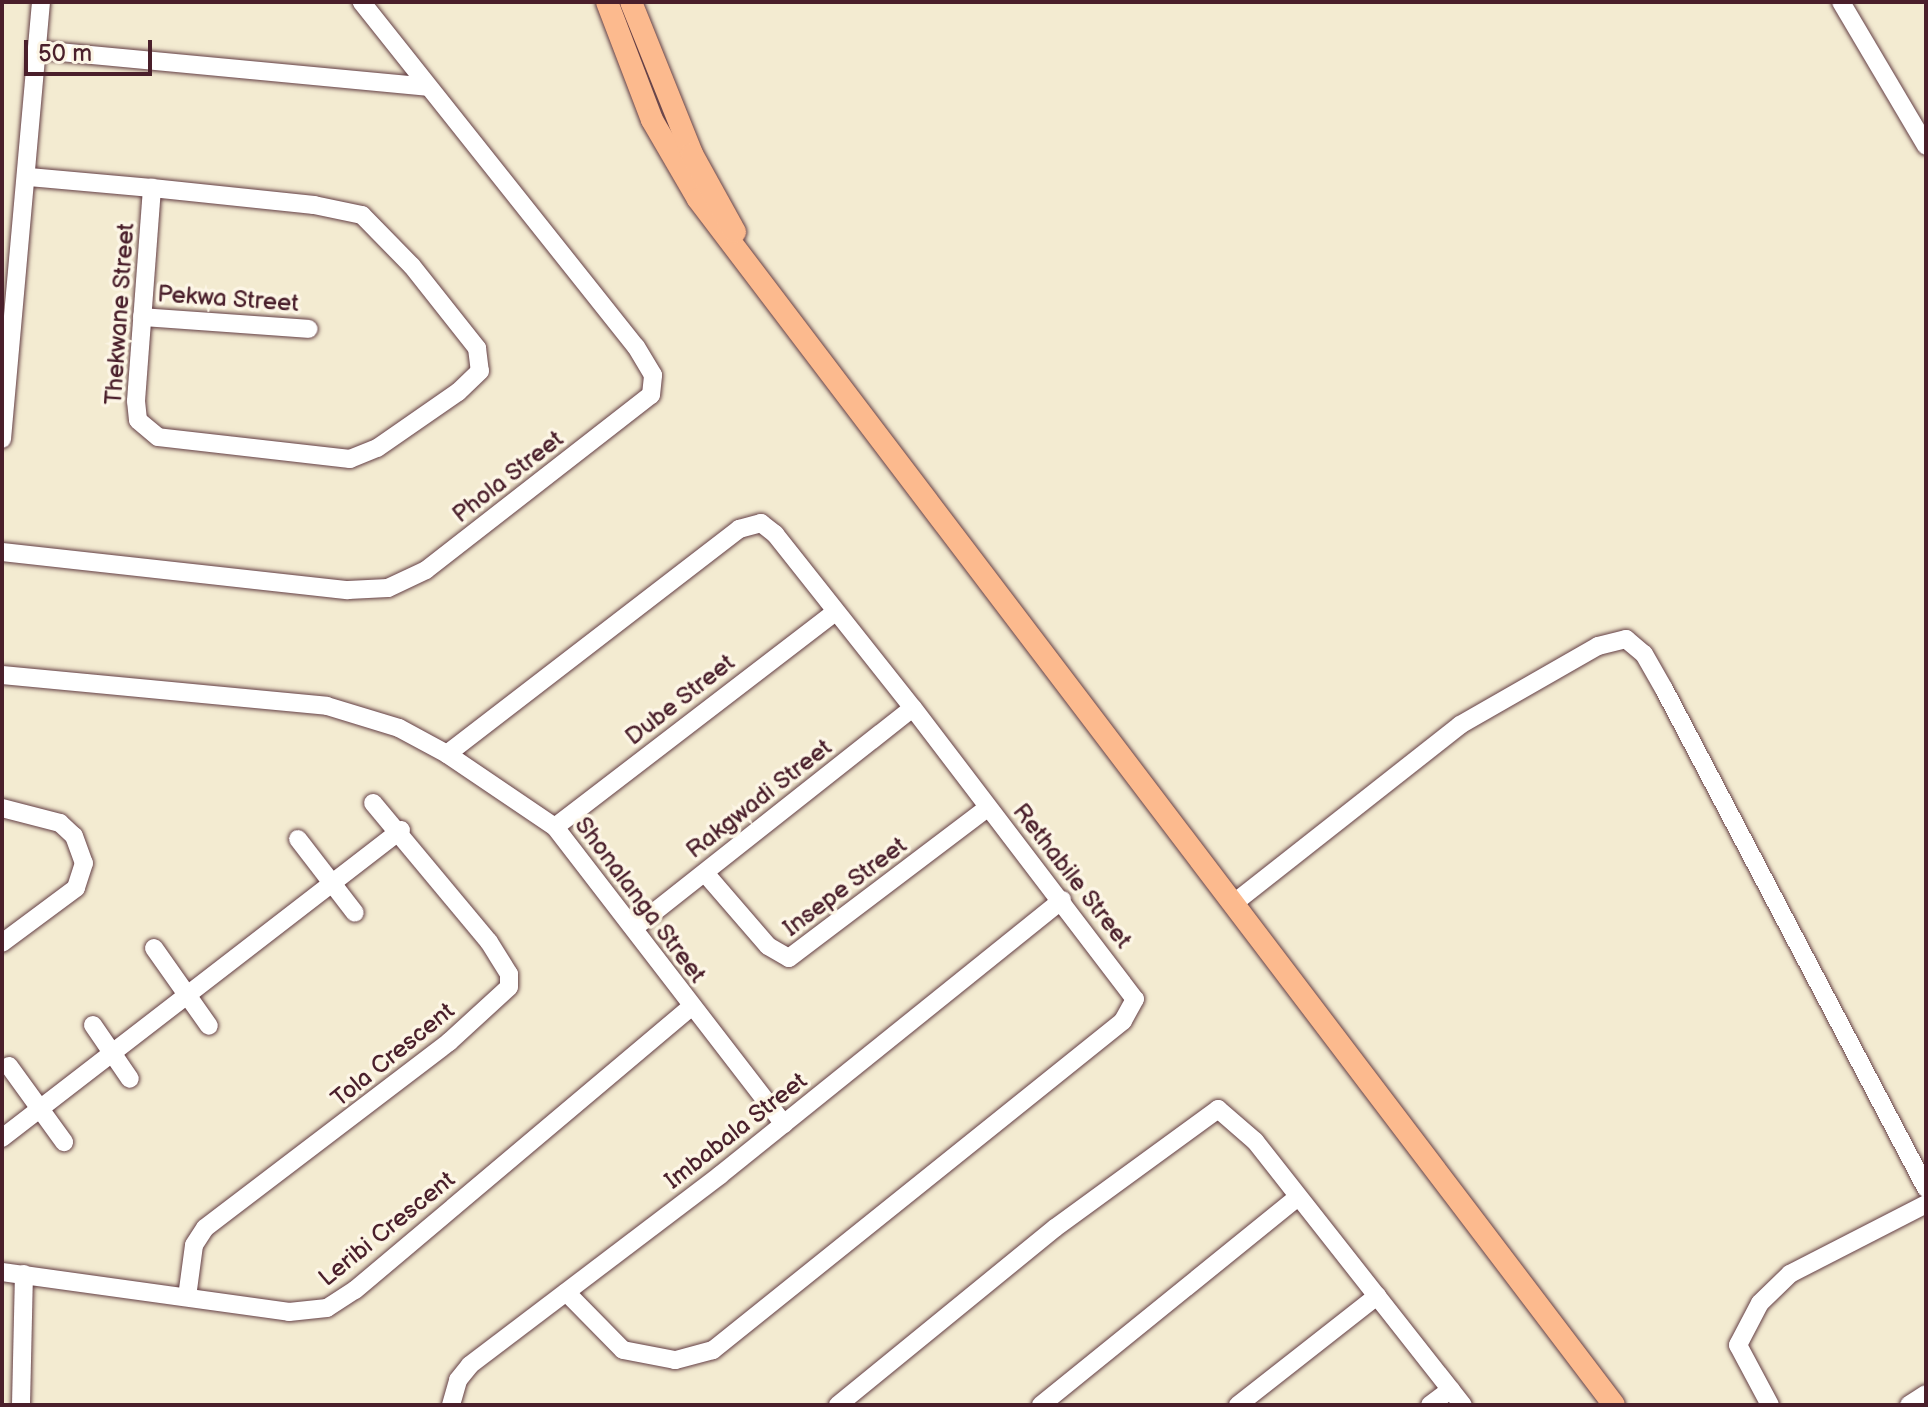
<!DOCTYPE html>
<style>
body{margin:0}
#map{position:relative;width:1928px;height:1407px;overflow:hidden;background:#f3ebd1;font-family:"Balsamiq Sans",sans-serif}
div>[style]{position:absolute}
.roads{filter:drop-shadow(0 0 2px #633e44) drop-shadow(0 0 2px #633e44)}
.minor>*{height:18px;margin:-9px;padding:0 9px;transform-origin:9px;border-radius:9px;background:#fff}
.major>*{height:22px;margin:-11px;padding:0 11px;transform-origin:11px;border-radius:11px;background:#fcba8e}
span{translate:-50% -50%;white-space:nowrap;text-align:center;line-height:1.15;-webkit-text-stroke:7px #fcf5e5;paint-order:stroke}
.street-label{font-size:24px;color:#4a1f2b}
.frame{position:absolute;inset:0;border:4px solid #4a1f2b;pointer-events:none}
.scale{position:absolute;left:24px;top:40px;width:128px;height:36px;box-sizing:border-box;border:4px solid #4a1f2b;border-top:0;padding-left:10px;font-size:24px;line-height:28px;white-space:nowrap;color:#4a1f2b;-webkit-text-stroke:6px #fcf5e5;paint-order:stroke}
</style>
<div id="map">
<div class="roads">
<div class="minor">
<i style="left:1841px;top:2px;width:167px;rotate:59.4deg"></i>
<i style="left:38px;top:50px;width:390px;rotate:5.4deg"></i>
<i style="left:29px;top:177px;width:123px;rotate:5.1deg"></i>
<i style="left:152px;top:188px;width:163px;rotate:6deg"></i>
<i style="left:314px;top:205px;width:49px;rotate:11.8deg"></i>
<i style="left:362px;top:215px;width:71px;rotate:45.6deg"></i>
<i style="left:412px;top:266px;width:105px;rotate:51.6deg"></i>
<i style="left:477px;top:348px;width:23px;rotate:83deg"></i>
<i style="left:480px;top:371px;width:30px;rotate:136deg"></i>
<i style="left:458px;top:392px;width:98px;rotate:145.3deg"></i>
<i style="left:377px;top:448px;width:29px;rotate:158deg"></i>
<i style="left:350px;top:459px;width:193px;rotate:-173.5deg"></i>
<i style="left:158px;top:437px;width:26px;rotate:-140deg"></i>
<i style="left:138px;top:420px;width:19px;rotate:-96deg"></i>
<i style="left:136px;top:401px;width:214px;rotate:-85.7deg"></i>
<i style="left:142px;top:317px;width:167px;rotate:4.1deg"></i>
<i style="left:2px;top:439px;width:439px;rotate:-84.9deg"></i>
<i style="left:2px;top:552px;width:348px;rotate:6.3deg"></i>
<i style="left:348px;top:590px;width:40px;rotate:-2.9deg"></i>
<i style="left:388px;top:588px;width:42px;rotate:-25.3deg"></i>
<i style="left:426px;top:570px;width:285px;rotate:-37.9deg"></i>
<i style="left:651px;top:395px;width:20px;rotate:-84deg"></i>
<i style="left:653px;top:375px;width:33px;rotate:-121deg"></i>
<i style="left:636px;top:347px;width:441px;rotate:-128.5deg"></i>
<i style="left:2px;top:675px;width:326px;rotate:5.4deg"></i>
<i style="left:327px;top:706px;width:75px;rotate:17deg"></i>
<i style="left:399px;top:728px;width:55px;rotate:28.4deg"></i>
<i style="left:447px;top:754px;width:130px;rotate:34.1deg"></i>
<i style="left:555px;top:827px;width:375px;rotate:52.4deg"></i>
<i style="left:447px;top:754px;width:369px;rotate:-37.6deg"></i>
<i style="left:739px;top:529px;width:23px;rotate:-15deg"></i>
<i style="left:761px;top:523px;width:18px;rotate:38deg"></i>
<i style="left:775px;top:534px;width:222px;rotate:51.6deg"></i>
<i style="left:913px;top:708px;width:366px;rotate:52.7deg"></i>
<i style="left:1135px;top:999px;width:25px;rotate:119deg"></i>
<i style="left:1123px;top:1021px;width:526px;rotate:141.26deg"></i>
<i style="left:713px;top:1350px;width:39px;rotate:165deg"></i>
<i style="left:675px;top:1360px;width:53px;rotate:-169.1deg"></i>
<i style="left:623px;top:1350px;width:81px;rotate:-134.5deg"></i>
<i style="left:2px;top:808px;width:60px;rotate:14.5deg"></i>
<i style="left:60px;top:823px;width:19px;rotate:43deg"></i>
<i style="left:74px;top:836px;width:29px;rotate:70deg"></i>
<i style="left:84px;top:863px;width:26px;rotate:108deg"></i>
<i style="left:76px;top:888px;width:92px;rotate:143.4deg"></i>
<i style="left:555px;top:827px;width:353px;rotate:-37.5deg"></i>
<i style="left:298px;top:839px;width:93px;rotate:52.4deg"></i>
<i style="left:705px;top:873px;width:96px;rotate:49.2deg"></i>
<i style="left:768px;top:946px;width:24px;rotate:30deg"></i>
<i style="left:789px;top:958px;width:248px;rotate:-37.1deg"></i>
<i style="left:1234px;top:903px;width:288px;rotate:-38.2deg"></i>
<i style="left:1460px;top:725px;width:159px;rotate:-29.8deg"></i>
<i style="left:1598px;top:646px;width:29px;rotate:-14deg"></i>
<i style="left:1626px;top:639px;width:23px;rotate:40deg"></i>
<i style="left:1644px;top:654px;width:40px;rotate:60.3deg"></i>
<i style="left:1664px;top:689px;width:564px;rotate:62.3deg"></i>
<i style="left:634px;top:928px;width:355px;rotate:-38.3deg"></i>
<i style="left:154px;top:948px;width:95px;rotate:54.8deg"></i>
<i style="left:93px;top:1025px;width:65px;rotate:55.6deg"></i>
<i style="left:9px;top:1066px;width:94px;rotate:54.1deg"></i>
<i style="left:2px;top:1138px;width:504px;rotate:-37.67deg"></i>
<i style="left:2px;top:1272px;width:290px;rotate:7.9deg"></i>
<i style="left:289px;top:1312px;width:38px;rotate:-6deg"></i>
<i style="left:327px;top:1308px;width:33px;rotate:-33deg"></i>
<i style="left:355px;top:1290px;width:439px;rotate:-40.1deg"></i>
<i style="left:187px;top:1297px;width:52px;rotate:-82.3deg"></i>
<i style="left:194px;top:1245px;width:20px;rotate:-57deg"></i>
<i style="left:205px;top:1228px;width:307px;rotate:-37.3deg"></i>
<i style="left:449px;top:1042px;width:81px;rotate:-42.5deg"></i>
<i style="left:509px;top:987px;width:13px;rotate:-90deg"></i>
<i style="left:509px;top:974px;width:38px;rotate:-122deg"></i>
<i style="left:489px;top:942px;width:181px;rotate:-129.8deg"></i>
<i style="left:21px;top:1405px;width:131px;rotate:-88.7deg"></i>
<i style="left:451px;top:1405px;width:26px;rotate:-74deg"></i>
<i style="left:458px;top:1380px;width:19px;rotate:-51deg"></i>
<i style="left:470px;top:1365px;width:314px;rotate:-37.2deg"></i>
<i style="left:720px;top:1175px;width:439px;rotate:-38.8deg"></i>
<i style="left:838px;top:1405px;width:280px;rotate:-39.2deg"></i>
<i style="left:1055px;top:1228px;width:202px;rotate:-36.1deg"></i>
<i style="left:1218px;top:1109px;width:49px;rotate:40.9deg"></i>
<i style="left:1255px;top:1141px;width:336px;rotate:51.8deg"></i>
<i style="left:1041px;top:1405px;width:329px;rotate:-39deg"></i>
<i style="left:1238px;top:1405px;width:177px;rotate:-38.1deg"></i>
<i style="left:1430px;top:1405px;width:26px;rotate:-37deg"></i>
<i style="left:1770px;top:1405px;width:68px;rotate:-118.1deg"></i>
<i style="left:1738px;top:1345px;width:47px;rotate:-62.4deg"></i>
<i style="left:1760px;top:1303px;width:42px;rotate:-44deg"></i>
<i style="left:1790px;top:1274px;width:153px;rotate:-27.2deg"></i>
<i style="left:1909px;top:1405px;width:20px;rotate:-33deg"></i>
</div>
<div class="major">
<i style="left:607px;top:2px;width:126px;rotate:69.1deg"></i>
<i style="left:652px;top:120px;width:91px;rotate:59.8deg"></i>
<i style="left:698px;top:199px;width:1514px;rotate:52.78deg"></i>
<i style="left:631px;top:2px;width:164px;rotate:68.1deg"></i>
<i style="left:692px;top:154px;width:89px;rotate:61.1deg"></i>
</div>
</div>
<div class="street-label">
<span style="left:228px;top:299px;rotate:4deg">Pekwa Street</span>
<span style="left:120px;top:314px;rotate:-86deg">Thekwane Street</span>
<span style="left:508px;top:477px;rotate:-38deg">Phola Street</span>
<span style="left:680px;top:700px;rotate:-38deg">Dube Street</span>
<span style="left:759px;top:799px;rotate:-38deg">Rakgwadi Street</span>
<span style="left:1072px;top:876px;rotate:52deg">Rethabile Street</span>
<span style="left:845px;top:887px;rotate:-37deg">Insepe Street</span>
<span style="left:640px;top:900px;rotate:53deg">Shonalanga Street</span>
<span style="left:393px;top:1055px;rotate:-39deg">Tola Crescent</span>
<span style="left:736px;top:1131px;rotate:-38deg">Imbabala Street</span>
<span style="left:387px;top:1229px;rotate:-39deg">Leribi Crescent</span>
</div>
<div class="frame"></div>
<div class="scale">50 m</div>
</div>
